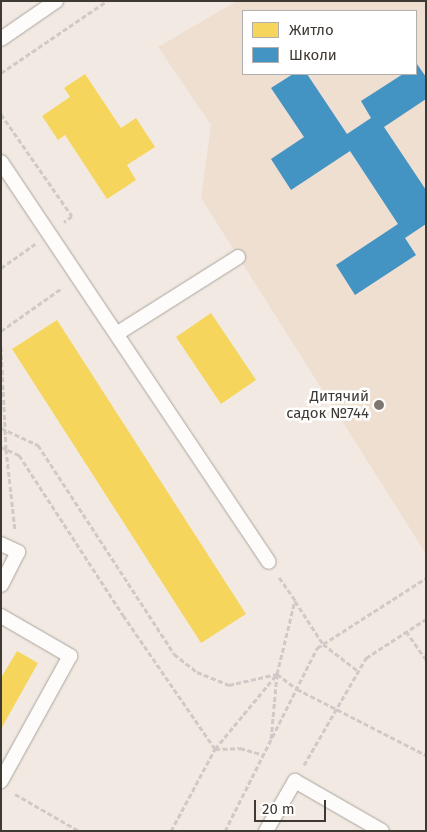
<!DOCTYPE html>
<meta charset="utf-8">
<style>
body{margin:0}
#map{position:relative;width:427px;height:832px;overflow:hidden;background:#f2eae2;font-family:"Fira Sans",sans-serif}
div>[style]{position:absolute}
.built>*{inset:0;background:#eedfd1}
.homes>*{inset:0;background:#f6d55c}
.schools>*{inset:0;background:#4393c3}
.path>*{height:3px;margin-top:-1.5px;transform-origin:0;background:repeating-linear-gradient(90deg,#cfcac7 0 5px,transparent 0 7.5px)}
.roads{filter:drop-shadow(0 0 1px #aaa49e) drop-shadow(0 0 1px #aaa49e)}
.lane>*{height:14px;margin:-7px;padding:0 7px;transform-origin:7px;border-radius:7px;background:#fdfcfb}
.dots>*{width:14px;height:14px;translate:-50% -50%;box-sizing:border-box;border:2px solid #fff;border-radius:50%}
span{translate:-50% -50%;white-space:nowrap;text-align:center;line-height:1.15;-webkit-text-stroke:5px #fff;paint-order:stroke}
.poi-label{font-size:15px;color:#3f3934}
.right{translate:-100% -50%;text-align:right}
.frame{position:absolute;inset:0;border:2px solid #3f3934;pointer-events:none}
.legend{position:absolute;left:242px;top:10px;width:175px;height:65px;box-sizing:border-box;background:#fff;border:1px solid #b2b0ae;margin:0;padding:6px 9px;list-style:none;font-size:15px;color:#3f3934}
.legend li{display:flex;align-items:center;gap:10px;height:25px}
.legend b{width:25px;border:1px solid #b2b0ae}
.scale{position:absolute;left:254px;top:800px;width:72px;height:22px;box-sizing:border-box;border:2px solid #3f3934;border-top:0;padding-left:6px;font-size:15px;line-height:18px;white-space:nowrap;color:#3f3934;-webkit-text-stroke:4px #fff;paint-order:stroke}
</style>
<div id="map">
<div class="built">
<i style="clip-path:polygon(evenodd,237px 1px,426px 1px,426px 554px,201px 198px,211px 125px,158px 47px,237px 1px,243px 11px,416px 11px,416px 74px,243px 74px,243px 11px)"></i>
</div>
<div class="homes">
<i style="clip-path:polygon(85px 74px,121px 128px,136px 118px,155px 147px,127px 165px,136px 180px,107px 199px,65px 135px,58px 140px,42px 116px,70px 97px,64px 88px)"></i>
<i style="clip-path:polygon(211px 313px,256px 380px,221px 404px,176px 337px)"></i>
<i style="clip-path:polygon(57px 320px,246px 614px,201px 643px,12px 349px)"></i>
<i style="clip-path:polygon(17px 651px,38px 663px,1px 729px,1px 678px)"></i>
</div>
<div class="schools">
<i style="clip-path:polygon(417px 64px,426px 77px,426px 99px,384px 127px,426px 190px,426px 224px,405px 238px,416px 255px,355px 295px,336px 265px,398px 224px,350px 151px,291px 190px,271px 159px,304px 137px,271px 88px,293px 74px,307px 74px,347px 134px,371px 118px,361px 101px,403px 74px,416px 74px)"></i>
</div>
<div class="path">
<i style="left:1px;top:73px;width:128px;rotate:-34.2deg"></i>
<i style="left:1px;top:114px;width:124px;rotate:55.2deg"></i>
<i style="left:72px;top:216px;width:10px;rotate:143deg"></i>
<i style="left:1px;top:268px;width:42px;rotate:-35.2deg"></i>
<i style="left:1px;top:331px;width:75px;rotate:-35.2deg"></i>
<i style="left:1px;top:347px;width:102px;rotate:87.2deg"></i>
<i style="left:6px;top:449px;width:81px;rotate:83.7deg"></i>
<i style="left:1px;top:428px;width:41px;rotate:24.7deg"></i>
<i style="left:38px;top:445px;width:249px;rotate:56.9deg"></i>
<i style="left:174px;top:654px;width:29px;rotate:38deg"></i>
<i style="left:197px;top:672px;width:35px;rotate:22deg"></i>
<i style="left:229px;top:685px;width:49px;rotate:-12.9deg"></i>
<i style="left:277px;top:674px;width:25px;rotate:37deg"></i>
<i style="left:297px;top:689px;width:145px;rotate:27.1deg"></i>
<i style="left:1px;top:447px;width:20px;rotate:24deg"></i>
<i style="left:19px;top:455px;width:191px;rotate:57deg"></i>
<i style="left:123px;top:615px;width:163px;rotate:55.5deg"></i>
<i style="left:215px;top:749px;width:25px;rotate:-2deg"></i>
<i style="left:240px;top:748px;width:25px;rotate:16deg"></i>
<i style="left:295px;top:601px;width:51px;rotate:56.9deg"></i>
<i style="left:323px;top:644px;width:44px;rotate:37.6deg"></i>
<i style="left:406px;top:631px;width:35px;rotate:55deg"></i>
<i style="left:277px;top:674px;width:76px;rotate:-76.3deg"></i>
<i style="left:295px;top:600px;width:28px;rotate:-125deg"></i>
<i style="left:304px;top:765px;width:124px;rotate:-59.9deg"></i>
<i style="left:366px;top:658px;width:72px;rotate:-33deg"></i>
<i style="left:15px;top:794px;width:74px;rotate:30deg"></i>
<i style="left:171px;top:831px;width:93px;rotate:-61.8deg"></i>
<i style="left:215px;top:749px;width:97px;rotate:-50.4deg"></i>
<i style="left:277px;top:674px;width:66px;rotate:95.2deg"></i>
<i style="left:225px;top:831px;width:205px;rotate:-63.3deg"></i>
<i style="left:317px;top:648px;width:130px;rotate:-32.7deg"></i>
</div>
<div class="roads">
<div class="lane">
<i style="left:1px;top:39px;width:67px;rotate:-34.6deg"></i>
<i style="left:1px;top:162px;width:481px;rotate:56.2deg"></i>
<i style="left:118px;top:333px;width:142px;rotate:-32.3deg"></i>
<i style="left:1px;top:544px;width:19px;rotate:25deg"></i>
<i style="left:18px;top:552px;width:37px;rotate:117deg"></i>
<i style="left:1px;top:616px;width:80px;rotate:30.1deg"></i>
<i style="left:70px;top:656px;width:143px;rotate:118.9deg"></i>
<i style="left:266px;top:831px;width:58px;rotate:-59.9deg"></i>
<i style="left:295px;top:781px;width:100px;rotate:29.9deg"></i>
</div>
</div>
<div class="dots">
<i style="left:379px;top:405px;background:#7e7771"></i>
</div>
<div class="poi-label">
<span class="right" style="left:369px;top:405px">Дитячий<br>садок №744</span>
</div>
<div class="frame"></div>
<ul class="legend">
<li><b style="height:14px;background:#f6d55c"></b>Житло</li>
<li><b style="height:14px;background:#4393c3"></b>Школи</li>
</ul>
<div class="scale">20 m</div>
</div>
